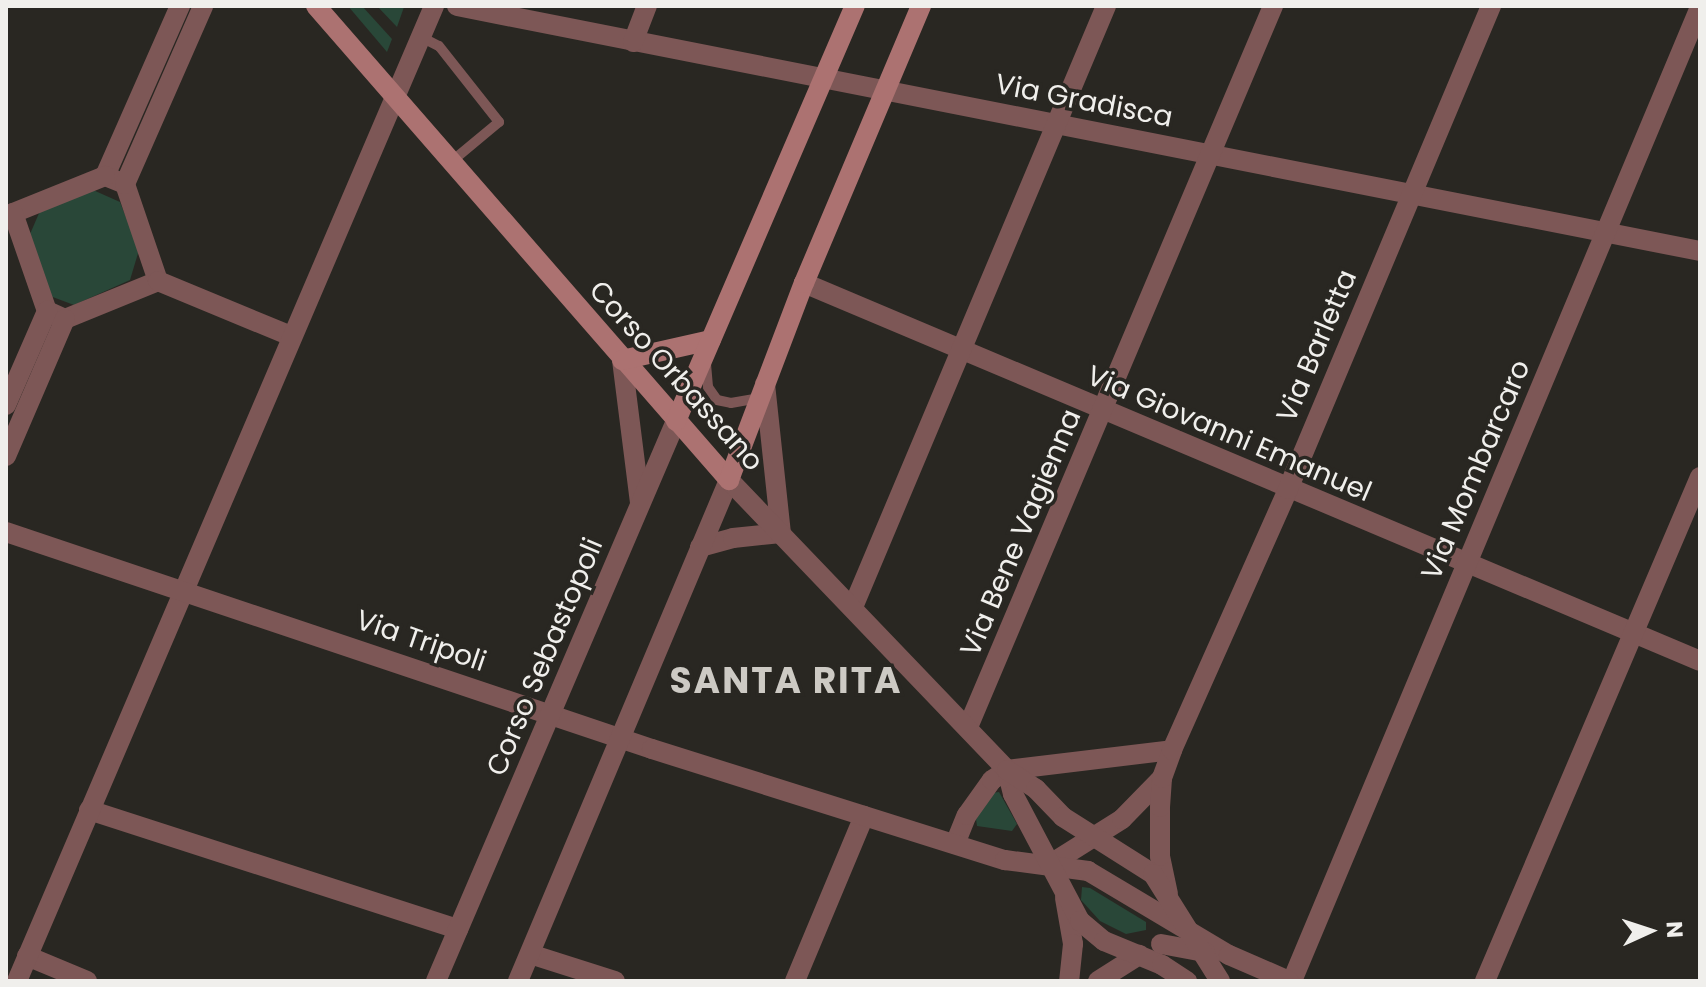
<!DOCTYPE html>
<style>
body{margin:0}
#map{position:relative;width:1706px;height:987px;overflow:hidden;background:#292722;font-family:Poppins,sans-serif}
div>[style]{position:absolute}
.green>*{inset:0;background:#294738}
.service>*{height:10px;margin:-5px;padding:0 5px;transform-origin:5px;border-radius:5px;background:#7d5756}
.minor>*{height:20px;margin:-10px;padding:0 10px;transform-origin:10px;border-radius:10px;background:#7d5756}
.tertiary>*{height:20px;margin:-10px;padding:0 10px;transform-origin:10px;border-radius:10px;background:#7d5756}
.secondary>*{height:20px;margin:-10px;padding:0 10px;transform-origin:10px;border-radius:10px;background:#ac7271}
span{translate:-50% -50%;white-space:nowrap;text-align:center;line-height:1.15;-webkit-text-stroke:7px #292722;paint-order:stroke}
.street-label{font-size:28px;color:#f0efec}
.district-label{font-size:36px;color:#cdcac4;font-weight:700;letter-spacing:2px}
.frame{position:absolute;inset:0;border:8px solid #f0efec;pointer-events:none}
.north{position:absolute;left:1610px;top:891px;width:80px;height:80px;-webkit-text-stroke:6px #292722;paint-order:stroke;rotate:87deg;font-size:22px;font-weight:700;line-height:32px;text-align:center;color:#f0efec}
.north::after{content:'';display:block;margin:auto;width:28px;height:36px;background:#f0efec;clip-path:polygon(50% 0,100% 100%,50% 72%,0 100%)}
</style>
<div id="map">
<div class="green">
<i style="clip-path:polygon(348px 6px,362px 6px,392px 39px,387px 52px)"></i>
<i style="clip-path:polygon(377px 6px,404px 7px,397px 27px)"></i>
<i style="clip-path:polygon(93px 190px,120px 202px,139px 250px,130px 280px,74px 305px,50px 296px,30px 234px,40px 211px)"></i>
<i style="clip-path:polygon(999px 792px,1017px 824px,1012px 831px,977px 826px,976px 819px,992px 793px)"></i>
<i style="clip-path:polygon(1082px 887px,1090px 888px,1146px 922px,1146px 930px,1126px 934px,1100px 921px,1081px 900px)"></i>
</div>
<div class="service">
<i style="left:419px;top:36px;width:22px;rotate:27deg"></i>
<i style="left:439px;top:46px;width:97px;rotate:51.7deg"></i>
<i style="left:499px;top:122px;width:62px;rotate:140.2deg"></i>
<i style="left:706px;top:364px;width:23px;rotate:85deg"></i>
<i style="left:708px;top:387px;width:16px;rotate:55deg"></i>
<i style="left:717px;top:400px;width:14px;rotate:12deg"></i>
<i style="left:731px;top:403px;width:28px;rotate:-10deg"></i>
</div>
<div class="minor">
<i style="left:457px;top:6px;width:1267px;rotate:11.15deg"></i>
<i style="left:633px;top:42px;width:39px;rotate:-69deg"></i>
<i style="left:105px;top:176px;width:186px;rotate:-66.2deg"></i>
<i style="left:125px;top:184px;width:22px;rotate:-158deg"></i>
<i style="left:105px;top:176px;width:99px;rotate:158.1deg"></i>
<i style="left:13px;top:213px;width:104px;rotate:70.9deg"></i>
<i style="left:47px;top:311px;width:20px;rotate:24deg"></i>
<i style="left:65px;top:319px;width:100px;rotate:-22.2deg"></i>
<i style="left:158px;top:281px;width:102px;rotate:-108.8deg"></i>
<i style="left:125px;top:184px;width:194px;rotate:-66.3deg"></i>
<i style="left:158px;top:281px;width:144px;rotate:22.5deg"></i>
<i style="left:804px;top:283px;width:972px;rotate:22.87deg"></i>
<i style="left:6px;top:405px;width:103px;rotate:-66.4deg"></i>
<i style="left:6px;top:456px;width:149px;rotate:-66.7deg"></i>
<i style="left:853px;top:607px;width:652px;rotate:-67.17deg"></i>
<i style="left:968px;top:727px;width:783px;rotate:-67.07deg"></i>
<i style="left:89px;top:810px;width:388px;rotate:17.9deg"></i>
<i style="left:955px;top:844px;width:31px;rotate:-68deg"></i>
<i style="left:967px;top:815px;width:43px;rotate:-54.5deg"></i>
<i style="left:992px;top:780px;width:18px;rotate:-34deg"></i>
<i style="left:1007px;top:770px;width:166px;rotate:-6.9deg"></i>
<i style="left:1049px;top:865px;width:86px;rotate:-32.2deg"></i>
<i style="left:1122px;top:819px;width:57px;rotate:-45.7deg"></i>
<i style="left:1168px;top:894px;width:39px;rotate:-102deg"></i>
<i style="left:1160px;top:856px;width:49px;rotate:-90deg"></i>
<i style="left:1160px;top:807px;width:29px;rotate:-86deg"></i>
<i style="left:1162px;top:778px;width:30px;rotate:-70deg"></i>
<i style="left:1172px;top:750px;width:286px;rotate:-66deg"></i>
<i style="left:1288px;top:489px;width:524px;rotate:-67.2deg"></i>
<i style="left:1065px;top:898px;width:47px;rotate:80.1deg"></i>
<i style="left:1073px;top:944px;width:37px;rotate:96deg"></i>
<i style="left:530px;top:954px;width:89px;rotate:17.6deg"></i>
<i style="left:27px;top:956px;width:65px;rotate:22.6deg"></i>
<i style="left:17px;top:981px;width:1060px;rotate:-66.84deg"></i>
<i style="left:795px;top:981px;width:179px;rotate:-67.3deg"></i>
<i style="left:1098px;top:981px;width:49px;rotate:-32.4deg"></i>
<i style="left:1292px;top:981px;width:1056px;rotate:-67.27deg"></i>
<i style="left:1485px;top:981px;width:548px;rotate:-66.9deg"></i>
</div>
<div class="tertiary">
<i style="left:622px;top:360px;width:143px;rotate:82.8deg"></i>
<i style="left:765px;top:384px;width:150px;rotate:83.9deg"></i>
<i style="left:6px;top:532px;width:681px;rotate:18.57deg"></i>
<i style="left:652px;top:749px;width:370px;rotate:17.5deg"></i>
<i style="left:1005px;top:860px;width:84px;rotate:7.5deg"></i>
<i style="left:1088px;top:871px;width:164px;rotate:30.8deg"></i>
<i style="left:1229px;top:955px;width:65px;rotate:23.4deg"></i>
<i style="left:700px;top:547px;width:34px;rotate:-15deg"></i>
<i style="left:733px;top:538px;width:48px;rotate:-5.9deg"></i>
<i style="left:1007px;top:770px;width:25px;rotate:76deg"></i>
<i style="left:1013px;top:794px;width:144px;rotate:62.2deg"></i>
<i style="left:1080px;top:921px;width:31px;rotate:40deg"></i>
<i style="left:1104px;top:941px;width:63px;rotate:22.5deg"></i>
<i style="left:1162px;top:965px;width:30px;rotate:33deg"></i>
<i style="left:1161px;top:944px;width:45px;rotate:10.3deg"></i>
<i style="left:436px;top:981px;width:609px;rotate:-66.8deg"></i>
<i style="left:518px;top:981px;width:544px;rotate:-67.16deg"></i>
<i style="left:729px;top:480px;width:402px;rotate:46.2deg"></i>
<i style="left:1007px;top:770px;width:35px;rotate:33deg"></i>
<i style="left:1036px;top:789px;width:39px;rotate:46deg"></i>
<i style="left:1063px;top:817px;width:107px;rotate:32.3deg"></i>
<i style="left:1153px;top:874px;width:126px;rotate:57.9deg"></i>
</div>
<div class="secondary">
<i style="left:316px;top:6px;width:629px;rotate:48.93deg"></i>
<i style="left:729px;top:480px;width:211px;rotate:-69.2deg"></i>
<i style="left:804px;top:283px;width:301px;rotate:-67.1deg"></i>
<i style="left:622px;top:360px;width:91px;rotate:-12.7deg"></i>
<i style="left:676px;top:421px;width:452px;rotate:-66.7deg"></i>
</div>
<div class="street-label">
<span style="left:1084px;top:101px;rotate:11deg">Via Gradisca</span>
<span style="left:1317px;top:346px;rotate:-67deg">Via Barletta</span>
<span style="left:676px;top:376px;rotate:48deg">Corso Orbassano</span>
<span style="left:1229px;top:434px;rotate:23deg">Via Giovanni Emanuel</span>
<span style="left:1476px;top:470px;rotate:-67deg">Via Mombarcaro</span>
<span style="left:1021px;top:533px;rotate:-67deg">Via Bene Vagienna</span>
<span style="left:421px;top:641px;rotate:19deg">Via Tripoli</span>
<span style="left:545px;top:657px;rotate:-67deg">Corso Sebastopoli</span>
</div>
<div class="district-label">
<span style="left:786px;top:681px">SANTA RITA</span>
</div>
<div class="frame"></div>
<div class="north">N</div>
</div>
